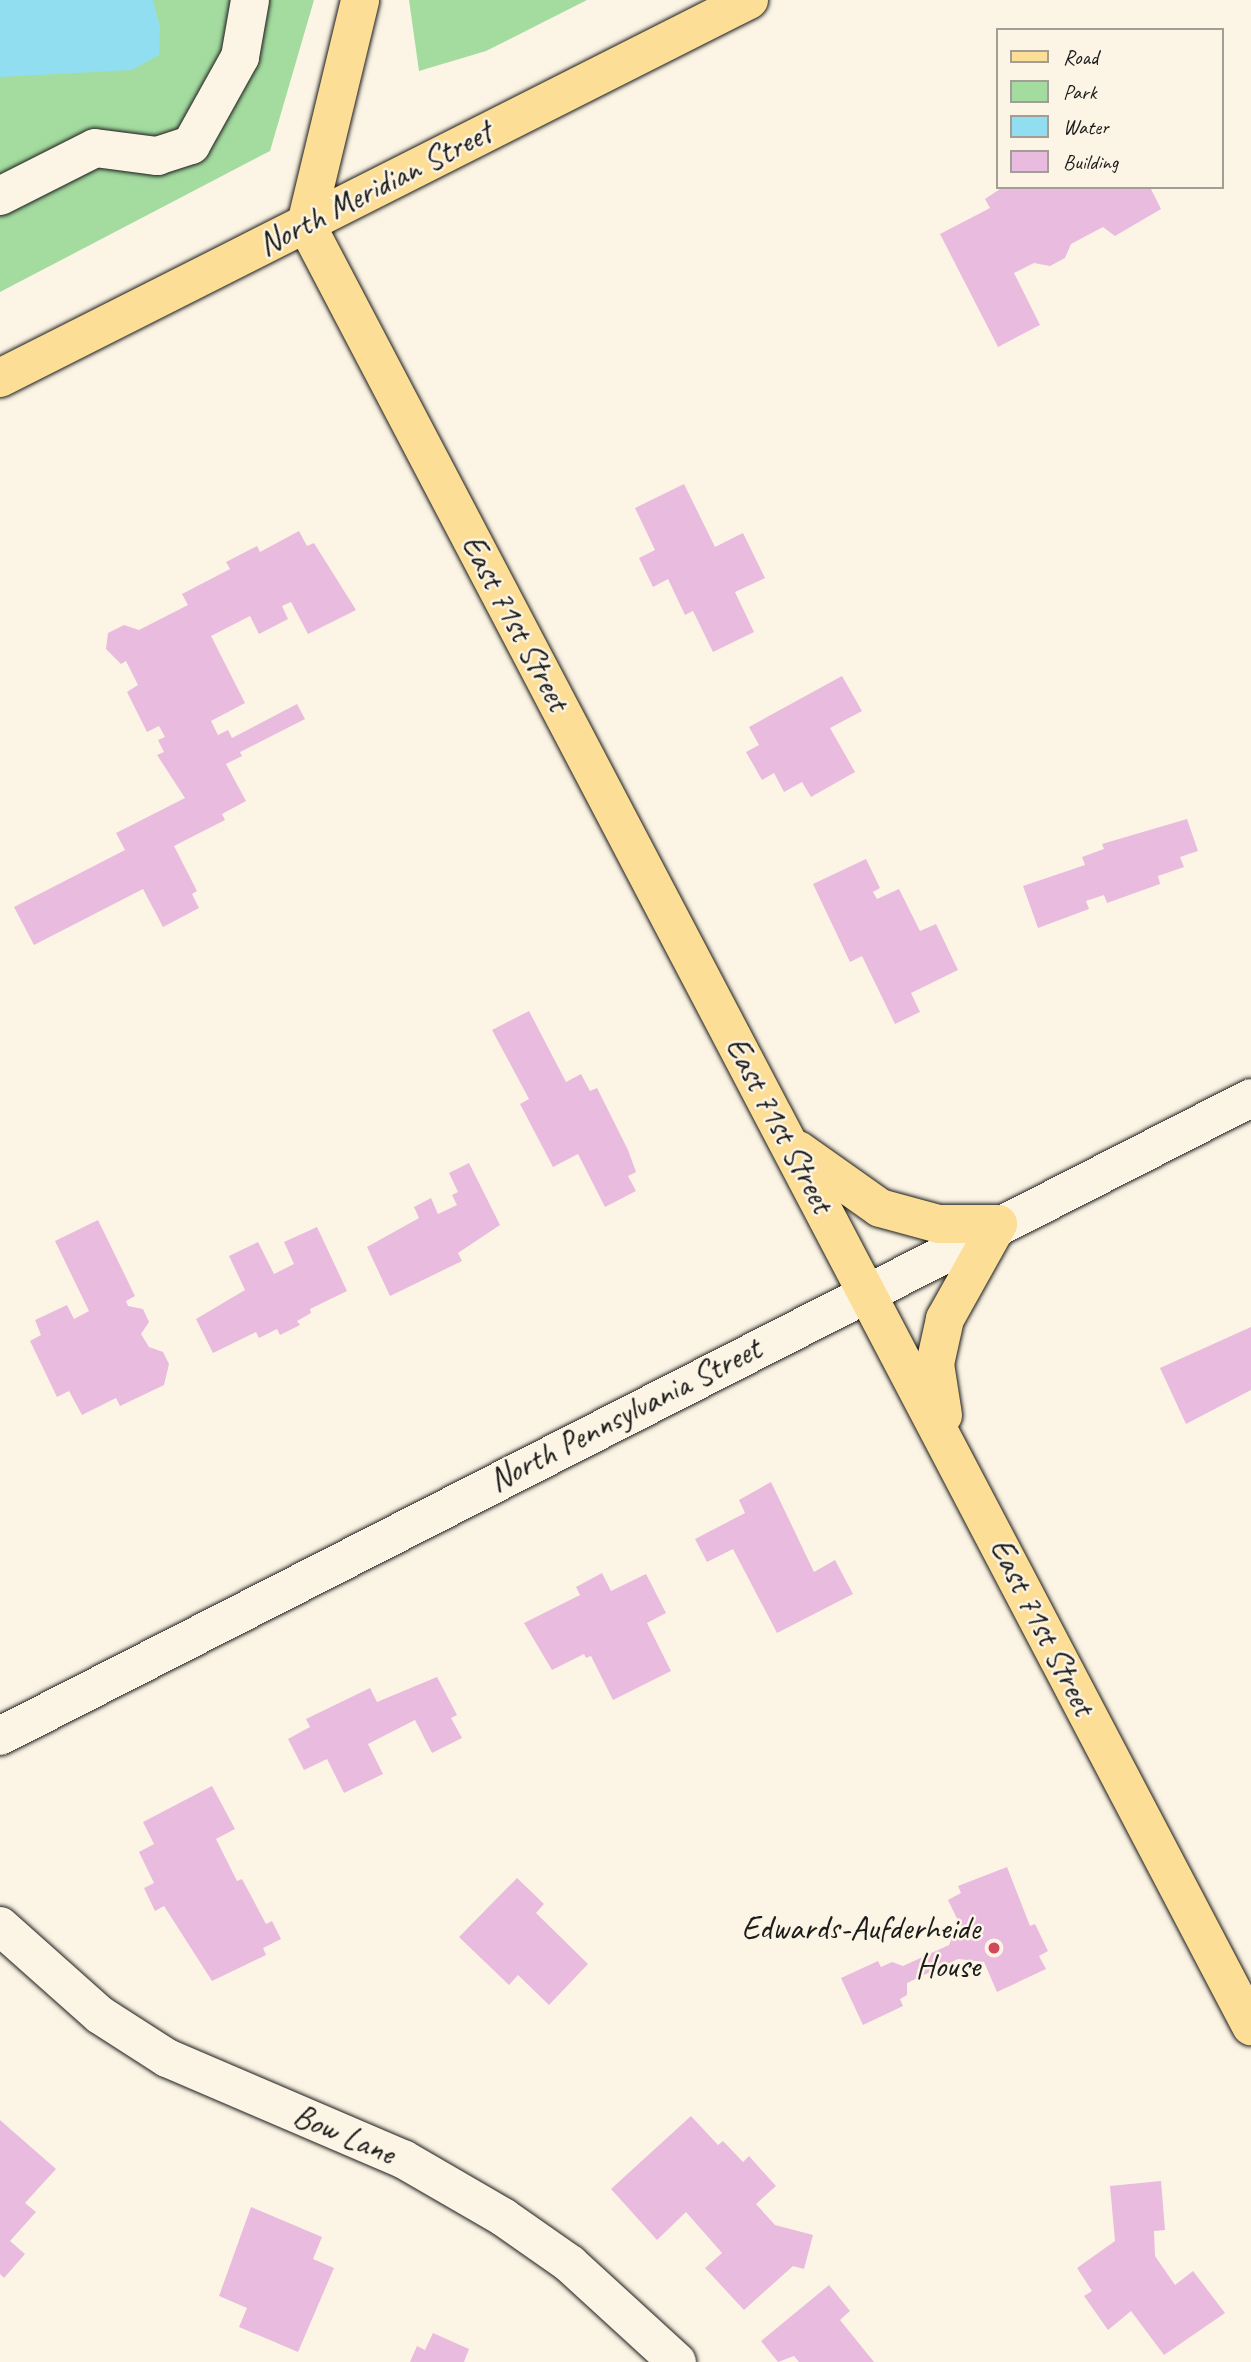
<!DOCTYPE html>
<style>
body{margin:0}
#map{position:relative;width:1251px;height:2362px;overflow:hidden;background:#fcf5e5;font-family:Caveat,sans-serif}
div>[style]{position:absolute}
.green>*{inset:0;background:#a4dca0}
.water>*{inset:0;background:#90deef}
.building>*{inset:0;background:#e9bbde}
.roads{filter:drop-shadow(0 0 2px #1c1c1c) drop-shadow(0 0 2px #1c1c1c)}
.minor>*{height:38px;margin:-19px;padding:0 19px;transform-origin:19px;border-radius:19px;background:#fcf5e5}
.major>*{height:38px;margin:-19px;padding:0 19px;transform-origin:19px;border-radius:19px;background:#fdde96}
.dots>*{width:19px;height:19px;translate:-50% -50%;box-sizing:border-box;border:4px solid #fcf5e5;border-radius:50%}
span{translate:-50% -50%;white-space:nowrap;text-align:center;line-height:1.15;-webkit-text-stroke:5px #fcf5e5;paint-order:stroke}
.street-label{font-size:33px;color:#1c1c1c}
.poi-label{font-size:33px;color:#1c1c1c}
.right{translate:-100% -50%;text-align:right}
.legend{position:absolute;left:996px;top:28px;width:228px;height:161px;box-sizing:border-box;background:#fcf5e5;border:2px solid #a29e95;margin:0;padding:9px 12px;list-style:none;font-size:21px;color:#1c1c1c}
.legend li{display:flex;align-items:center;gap:14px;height:35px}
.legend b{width:35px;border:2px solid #a29e95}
</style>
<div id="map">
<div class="green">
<i style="clip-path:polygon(0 0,314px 0,270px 151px,0 292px)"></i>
<i style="clip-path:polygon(409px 0,587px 0,486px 51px,419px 71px)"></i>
</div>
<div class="water">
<i style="clip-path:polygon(0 0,153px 0,160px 27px,159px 55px,132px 70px,0 77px)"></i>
</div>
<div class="building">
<i style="clip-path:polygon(1003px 187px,1150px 187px,1161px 209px,1115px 236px,1103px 227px,1071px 244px,1065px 258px,1050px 266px,1034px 263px,1014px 273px,1040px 325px,998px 347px,940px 234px,990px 208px,985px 199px)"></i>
<i style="clip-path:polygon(684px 484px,715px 547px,743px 533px,765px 578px,735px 592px,754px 632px,713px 652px,693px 611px,685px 615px,668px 579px,653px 587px,639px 558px,655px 550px,635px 508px)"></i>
<i style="clip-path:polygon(299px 531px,307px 546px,314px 543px,356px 610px,308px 634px,291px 602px,282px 606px,288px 619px,259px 634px,250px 616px,211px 636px,245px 703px,211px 721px,218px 735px,228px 730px,232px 738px,297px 704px,305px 719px,240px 752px,242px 756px,226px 764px,246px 801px,222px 814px,225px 820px,174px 846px,197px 891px,192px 894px,199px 908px,163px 927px,143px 889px,34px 945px,14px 907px,125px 850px,116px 833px,185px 798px,157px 755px,164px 752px,158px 740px,165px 737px,159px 726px,147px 732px,127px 692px,138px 685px,126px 661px,121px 664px,106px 649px,108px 633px,124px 625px,139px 630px,188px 605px,182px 594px,230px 569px,226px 562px,257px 546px,260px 552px)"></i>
<i style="clip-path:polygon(842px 676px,862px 711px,830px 728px,855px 772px,811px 797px,802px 782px,784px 792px,774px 773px,762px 780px,746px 752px,759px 745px,749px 727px)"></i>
<i style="clip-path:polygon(1187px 819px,1198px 851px,1180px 857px,1184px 867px,1158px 876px,1160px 884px,1107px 903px,1104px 895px,1086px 901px,1089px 909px,1038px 928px,1023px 886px,1085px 865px,1082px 857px,1104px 849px,1102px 844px)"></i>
<i style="clip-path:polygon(866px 859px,880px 888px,873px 892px,877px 899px,899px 889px,920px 931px,936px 924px,958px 970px,911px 993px,920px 1012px,895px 1024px,862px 956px,850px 962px,813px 884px)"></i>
<i style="clip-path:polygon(529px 1011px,566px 1082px,581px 1074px,590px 1091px,597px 1088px,628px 1150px,636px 1172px,628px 1176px,636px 1191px,605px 1207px,578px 1154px,553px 1167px,520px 1104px,529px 1099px,492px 1030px)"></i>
<i style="clip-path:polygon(469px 1163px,500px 1225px,458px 1253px,462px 1261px,390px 1296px,367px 1247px,419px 1218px,414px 1207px,431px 1198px,438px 1214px,457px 1205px,452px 1195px,458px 1192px,449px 1173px)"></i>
<i style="clip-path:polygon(98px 1220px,135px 1296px,126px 1301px,128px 1306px,143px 1309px,149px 1322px,141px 1334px,149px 1347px,163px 1352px,169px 1364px,164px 1385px,120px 1406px,116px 1398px,82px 1415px,69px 1391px,57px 1397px,30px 1341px,41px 1335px,35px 1320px,67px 1305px,74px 1319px,89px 1311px,55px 1241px)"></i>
<i style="clip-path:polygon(317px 1227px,347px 1291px,310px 1309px,311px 1313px,297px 1321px,300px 1325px,280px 1335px,277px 1329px,259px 1338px,256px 1332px,213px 1353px,196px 1319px,245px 1290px,229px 1256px,258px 1242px,274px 1274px,294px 1264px,284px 1242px)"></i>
<i style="clip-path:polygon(1251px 1327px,1251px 1390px,1186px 1424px,1160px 1368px)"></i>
<i style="clip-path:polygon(771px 1482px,814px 1572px,835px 1560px,853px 1594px,777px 1633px,733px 1549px,707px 1562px,695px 1539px,745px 1513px,739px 1500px)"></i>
<i style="clip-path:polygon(602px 1573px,611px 1591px,646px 1574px,666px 1613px,647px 1623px,671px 1671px,613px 1700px,591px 1656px,586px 1658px,584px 1654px,552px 1670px,524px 1623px,580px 1595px,576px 1587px)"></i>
<i style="clip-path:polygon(437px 1677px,457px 1715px,451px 1718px,462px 1738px,432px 1753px,415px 1720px,368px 1744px,383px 1774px,344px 1793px,327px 1759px,304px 1770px,288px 1739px,310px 1727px,306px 1719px,370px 1688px,377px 1702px)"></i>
<i style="clip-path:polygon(212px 1786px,235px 1829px,216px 1839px,237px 1881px,242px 1879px,266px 1924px,272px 1921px,281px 1939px,263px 1948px,266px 1955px,212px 1981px,164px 1906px,155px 1911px,144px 1888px,154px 1883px,139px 1852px,154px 1844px,143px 1822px)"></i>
<i style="clip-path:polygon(1007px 1867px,1030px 1926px,1035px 1924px,1048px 1951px,1039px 1956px,1046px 1969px,997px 1992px,984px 1962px,958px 1959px,907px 1983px,907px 1995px,900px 1999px,903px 2006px,863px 2025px,841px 1978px,878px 1961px,881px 1967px,892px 1962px,903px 1966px,949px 1945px,953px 1936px,963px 1931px,948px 1900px,961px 1893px,958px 1886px)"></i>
<i style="clip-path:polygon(517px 1878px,544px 1904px,536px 1913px,588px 1964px,549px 2005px,518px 1975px,509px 1985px,459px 1937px)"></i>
<i style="clip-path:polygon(691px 2116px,718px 2145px,723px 2141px,743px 2162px,749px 2156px,776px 2186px,756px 2204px,775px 2225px,813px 2235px,804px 2269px,793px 2266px,744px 2310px,705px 2268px,722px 2253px,686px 2212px,657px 2240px,611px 2189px)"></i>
<i style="clip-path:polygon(0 2120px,56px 2169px,25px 2203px,36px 2212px,10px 2241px,25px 2254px,4px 2278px,0 2274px)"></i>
<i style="clip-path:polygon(1161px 2181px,1165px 2230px,1154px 2231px,1155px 2256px,1175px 2285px,1193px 2271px,1225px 2313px,1164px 2355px,1131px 2311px,1108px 2330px,1084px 2296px,1092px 2291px,1077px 2268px,1115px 2241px,1110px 2186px)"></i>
<i style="clip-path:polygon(251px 2207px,322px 2237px,313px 2259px,334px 2268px,298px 2352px,239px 2327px,247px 2308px,219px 2296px)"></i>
<i style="clip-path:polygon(829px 2285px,850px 2311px,840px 2320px,874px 2362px,799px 2362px,794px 2356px,778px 2362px,761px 2341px)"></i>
<i style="clip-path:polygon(433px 2333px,469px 2349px,464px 2362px,410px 2362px,417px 2346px,425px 2350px)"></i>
</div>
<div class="roads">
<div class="minor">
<i style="left:0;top:196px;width:106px;rotate:-26.8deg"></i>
<i style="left:95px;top:148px;width:63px;rotate:7.4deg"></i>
<i style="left:157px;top:156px;width:36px;rotate:-18deg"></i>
<i style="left:191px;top:145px;width:101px;rotate:-60.9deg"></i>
<i style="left:240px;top:57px;width:58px;rotate:-80deg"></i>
<i style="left:0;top:1736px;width:1404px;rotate:-27.02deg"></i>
<i style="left:0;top:1926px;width:134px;rotate:41.7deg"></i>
<i style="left:100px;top:2015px;width:80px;rotate:32.7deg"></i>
<i style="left:167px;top:2058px;width:257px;rotate:23.2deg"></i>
<i style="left:403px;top:2159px;width:116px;rotate:30.1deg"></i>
<i style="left:503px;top:2217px;width:82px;rotate:35deg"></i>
<i style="left:570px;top:2264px;width:145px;rotate:42.5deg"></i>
</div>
<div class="major">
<i style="left:306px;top:224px;width:2035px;rotate:62.33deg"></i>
<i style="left:306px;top:224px;width:230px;rotate:-76.4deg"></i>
<i style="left:0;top:378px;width:839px;rotate:-26.78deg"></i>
<i style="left:798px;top:1150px;width:100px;rotate:35.3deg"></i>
<i style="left:880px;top:1208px;width:61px;rotate:15.2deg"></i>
<i style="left:939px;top:1224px;width:59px"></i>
<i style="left:998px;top:1224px;width:109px;rotate:119.2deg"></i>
<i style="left:945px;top:1319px;width:46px;rotate:102.5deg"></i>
<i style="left:935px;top:1364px;width:52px;rotate:81.1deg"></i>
</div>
</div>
<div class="dots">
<i style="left:994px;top:1948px;background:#d1495b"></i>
</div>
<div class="street-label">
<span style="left:375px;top:189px;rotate:-27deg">North Meridian Street</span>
<span style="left:515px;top:623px;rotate:62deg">East 71st Street</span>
<span style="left:779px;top:1125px;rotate:62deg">East 71st Street</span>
<span style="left:625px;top:1415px;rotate:-27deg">North Pennsylvania Street</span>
<span style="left:1042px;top:1627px;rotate:63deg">East 71st Street</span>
<span style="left:344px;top:2135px;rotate:23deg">Bow Lane</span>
</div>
<div class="poi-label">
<span class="right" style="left:980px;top:1948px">Edwards-Aufderheide<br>House</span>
</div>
<ul class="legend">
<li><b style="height:9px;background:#fdde96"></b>Road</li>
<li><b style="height:19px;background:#a4dca0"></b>Park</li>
<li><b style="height:19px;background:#90deef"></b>Water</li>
<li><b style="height:19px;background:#e9bbde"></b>Building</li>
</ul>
</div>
